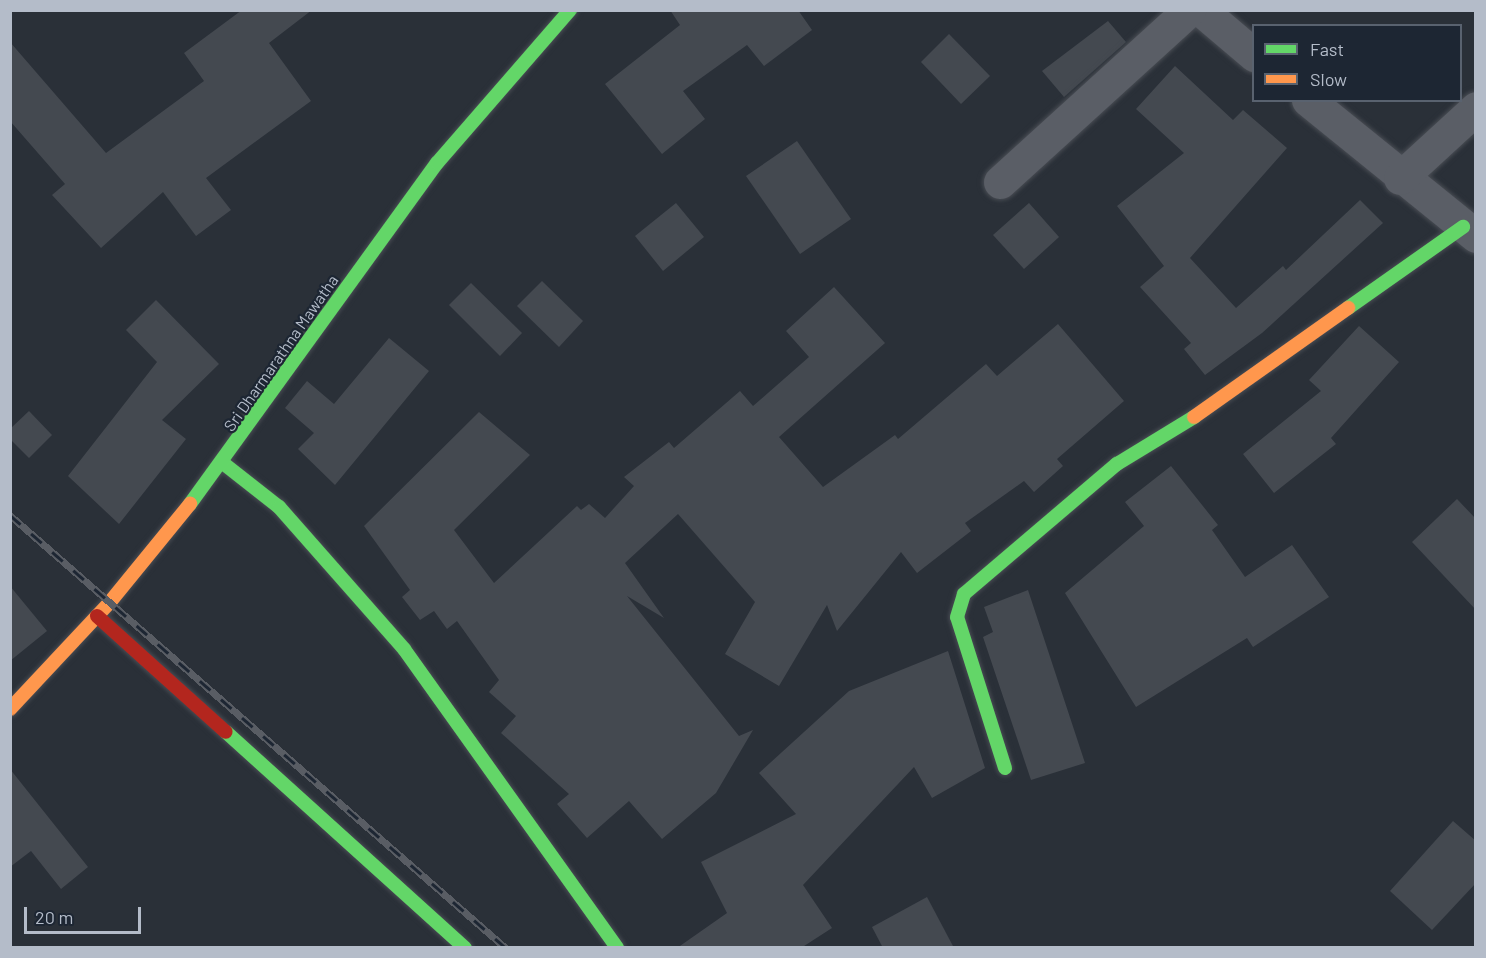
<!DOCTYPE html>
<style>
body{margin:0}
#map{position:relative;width:1486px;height:958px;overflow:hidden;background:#2a3038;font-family:Barlow,sans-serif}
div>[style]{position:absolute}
.building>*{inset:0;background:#444950}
.roads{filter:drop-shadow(0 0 2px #484c53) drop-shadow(0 0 2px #484c53)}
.street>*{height:33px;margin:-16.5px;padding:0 16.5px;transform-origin:16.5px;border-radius:16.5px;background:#5a5e66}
.fast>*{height:14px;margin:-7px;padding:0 7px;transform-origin:7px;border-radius:7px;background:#63d668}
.slow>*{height:14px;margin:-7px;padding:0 7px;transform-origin:7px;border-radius:7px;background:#ff974d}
.jam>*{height:14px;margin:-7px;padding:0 7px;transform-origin:7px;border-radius:7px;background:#b3261e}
.rail>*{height:7px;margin-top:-3.5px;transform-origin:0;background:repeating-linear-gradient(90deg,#1d2633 0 14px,#595d64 0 28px);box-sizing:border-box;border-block:2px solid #595d64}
span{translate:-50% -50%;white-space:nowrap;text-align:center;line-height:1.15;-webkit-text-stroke:4.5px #1d2633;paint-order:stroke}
.street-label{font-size:16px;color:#b4bcc9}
.frame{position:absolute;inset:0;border:12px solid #b4bcc9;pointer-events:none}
.legend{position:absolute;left:1252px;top:24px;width:210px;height:78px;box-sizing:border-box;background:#1d2633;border:2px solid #59626f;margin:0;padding:8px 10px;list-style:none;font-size:18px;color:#b4bcc9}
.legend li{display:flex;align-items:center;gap:12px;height:30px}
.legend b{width:30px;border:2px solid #59626f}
.scale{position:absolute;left:24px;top:907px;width:117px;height:27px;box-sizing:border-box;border:3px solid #b4bcc9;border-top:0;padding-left:8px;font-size:18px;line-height:21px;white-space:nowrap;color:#b4bcc9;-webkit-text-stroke:4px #1d2633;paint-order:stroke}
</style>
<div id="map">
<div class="building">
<i style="clip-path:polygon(242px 10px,312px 10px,269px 43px,311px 101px,206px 178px,231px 210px,196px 236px,163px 192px,101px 248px,52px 195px,65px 184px,10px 121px,10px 42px,106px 153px,204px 81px,184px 53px)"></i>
<i style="clip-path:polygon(670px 10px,798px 10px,812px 30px,764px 66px,747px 45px,683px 91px,705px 119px,662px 154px,605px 84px,680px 25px)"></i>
<i style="clip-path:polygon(1108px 21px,1126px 42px,1064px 97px,1042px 71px)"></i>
<i style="clip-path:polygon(949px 34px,990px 76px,961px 104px,921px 62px)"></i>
<i style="clip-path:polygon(1175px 66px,1233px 120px,1243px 110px,1287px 148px,1190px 258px,1236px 308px,1283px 266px,1286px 270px,1360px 200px,1383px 223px,1262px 333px,1205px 375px,1184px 349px,1191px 343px,1140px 287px,1164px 266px,1117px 206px,1184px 153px,1136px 109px)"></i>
<i style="clip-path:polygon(797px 141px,851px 219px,800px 254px,746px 176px)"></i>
<i style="clip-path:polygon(676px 203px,704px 237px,663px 271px,635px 236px)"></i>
<i style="clip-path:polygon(1029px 203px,1059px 237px,1024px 269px,993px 235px)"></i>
<i style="clip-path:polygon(542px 281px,583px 321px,559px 347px,517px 306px)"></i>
<i style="clip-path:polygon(471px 283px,522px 333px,500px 356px,449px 305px)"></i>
<i style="clip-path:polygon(834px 287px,885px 343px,779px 437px,823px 487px,895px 435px,898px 439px,986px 364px,997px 376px,1058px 324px,1124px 401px,1057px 459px,1063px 466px,1034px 492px,1024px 481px,965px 523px,971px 531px,917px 573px,901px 552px,837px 631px,827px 605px,779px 686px,725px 654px,755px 602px,678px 514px,625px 563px,664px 618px,627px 596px,739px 736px,753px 730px,716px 793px,662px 839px,629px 801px,587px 838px,557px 804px,569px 794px,501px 733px,516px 716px,489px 692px,499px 680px,457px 621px,447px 629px,434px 611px,420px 620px,402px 597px,410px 590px,364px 526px,479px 412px,530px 455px,454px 530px,494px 583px,577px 506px,581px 510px,589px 504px,605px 518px,634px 486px,624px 477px,669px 442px,674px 448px,740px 391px,753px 406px,809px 357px,786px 331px)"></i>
<i style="clip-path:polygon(156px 300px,219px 364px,162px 420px,186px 439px,119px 524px,68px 476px,157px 362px,126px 330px)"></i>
<i style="clip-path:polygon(1359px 326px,1399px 362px,1331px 438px,1336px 444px,1274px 493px,1243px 454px,1321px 391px,1309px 380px)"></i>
<i style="clip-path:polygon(389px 338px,429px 371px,335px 485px,298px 449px,314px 433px,285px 408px,307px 381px,334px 404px)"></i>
<i style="clip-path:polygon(29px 411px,52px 435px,29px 458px,10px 439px,10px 429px)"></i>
<i style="clip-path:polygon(1171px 466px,1218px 525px,1212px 530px,1245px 577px,1292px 545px,1329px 597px,1253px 647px,1247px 638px,1136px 707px,1065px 593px,1144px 526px,1125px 502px)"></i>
<i style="clip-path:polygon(1457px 499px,1476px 519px,1476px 610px,1412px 542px)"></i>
<i style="clip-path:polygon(10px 586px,47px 631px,10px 661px)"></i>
<i style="clip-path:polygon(1028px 590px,1085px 763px,1031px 780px,983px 637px,993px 632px,984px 607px)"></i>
<i style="clip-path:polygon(948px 651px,985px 768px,932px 798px,914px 767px,803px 885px,832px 928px,801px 948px,677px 948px,727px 913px,701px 862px,796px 814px,759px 773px,849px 691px)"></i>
<i style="clip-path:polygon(10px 769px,88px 867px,61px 889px,31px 851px,10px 867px)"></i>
<i style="clip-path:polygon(1453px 821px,1476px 841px,1476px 883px,1432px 930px,1390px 891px)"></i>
<i style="clip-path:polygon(927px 897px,954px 948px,883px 948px,872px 927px)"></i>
</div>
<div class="roads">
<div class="street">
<i style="left:1201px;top:10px;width:70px;rotate:40.3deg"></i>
<i style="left:1308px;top:100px;width:216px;rotate:39deg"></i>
<i style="left:1400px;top:178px;width:103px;rotate:-42.6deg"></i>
<i style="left:1000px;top:182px;width:256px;rotate:-42.3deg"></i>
</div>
<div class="fast">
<i style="left:1348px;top:308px;width:141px;rotate:-35.2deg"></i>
<i style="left:223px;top:463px;width:71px;rotate:38.2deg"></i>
<i style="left:279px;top:507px;width:189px;rotate:48.6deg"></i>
<i style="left:404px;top:649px;width:367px;rotate:54.5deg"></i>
<i style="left:190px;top:504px;width:421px;rotate:-54.1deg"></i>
<i style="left:437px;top:163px;width:203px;rotate:-49deg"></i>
<i style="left:226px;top:732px;width:322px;rotate:42.1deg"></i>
<i style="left:1005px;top:768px;width:158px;rotate:-107.6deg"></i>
<i style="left:957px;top:617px;width:24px;rotate:-73deg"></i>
<i style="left:964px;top:594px;width:201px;rotate:-40.4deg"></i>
<i style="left:1117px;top:464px;width:90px;rotate:-31.4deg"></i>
</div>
<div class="slow">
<i style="left:1194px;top:417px;width:189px;rotate:-35.3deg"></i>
<i style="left:10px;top:709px;width:146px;rotate:-46.9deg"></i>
<i style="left:110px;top:602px;width:127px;rotate:-50.8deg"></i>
</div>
<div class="jam">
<i style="left:97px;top:616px;width:173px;rotate:42deg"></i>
</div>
</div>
<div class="rail">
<i style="left:10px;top:515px;width:658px;rotate:41.12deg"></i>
</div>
<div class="street-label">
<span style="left:281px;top:353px;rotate:-55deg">Sri Dharmarathna Mawatha</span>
</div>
<div class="frame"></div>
<ul class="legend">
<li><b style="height:8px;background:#63d668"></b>Fast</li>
<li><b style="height:8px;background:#ff974d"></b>Slow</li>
</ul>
<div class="scale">20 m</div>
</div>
